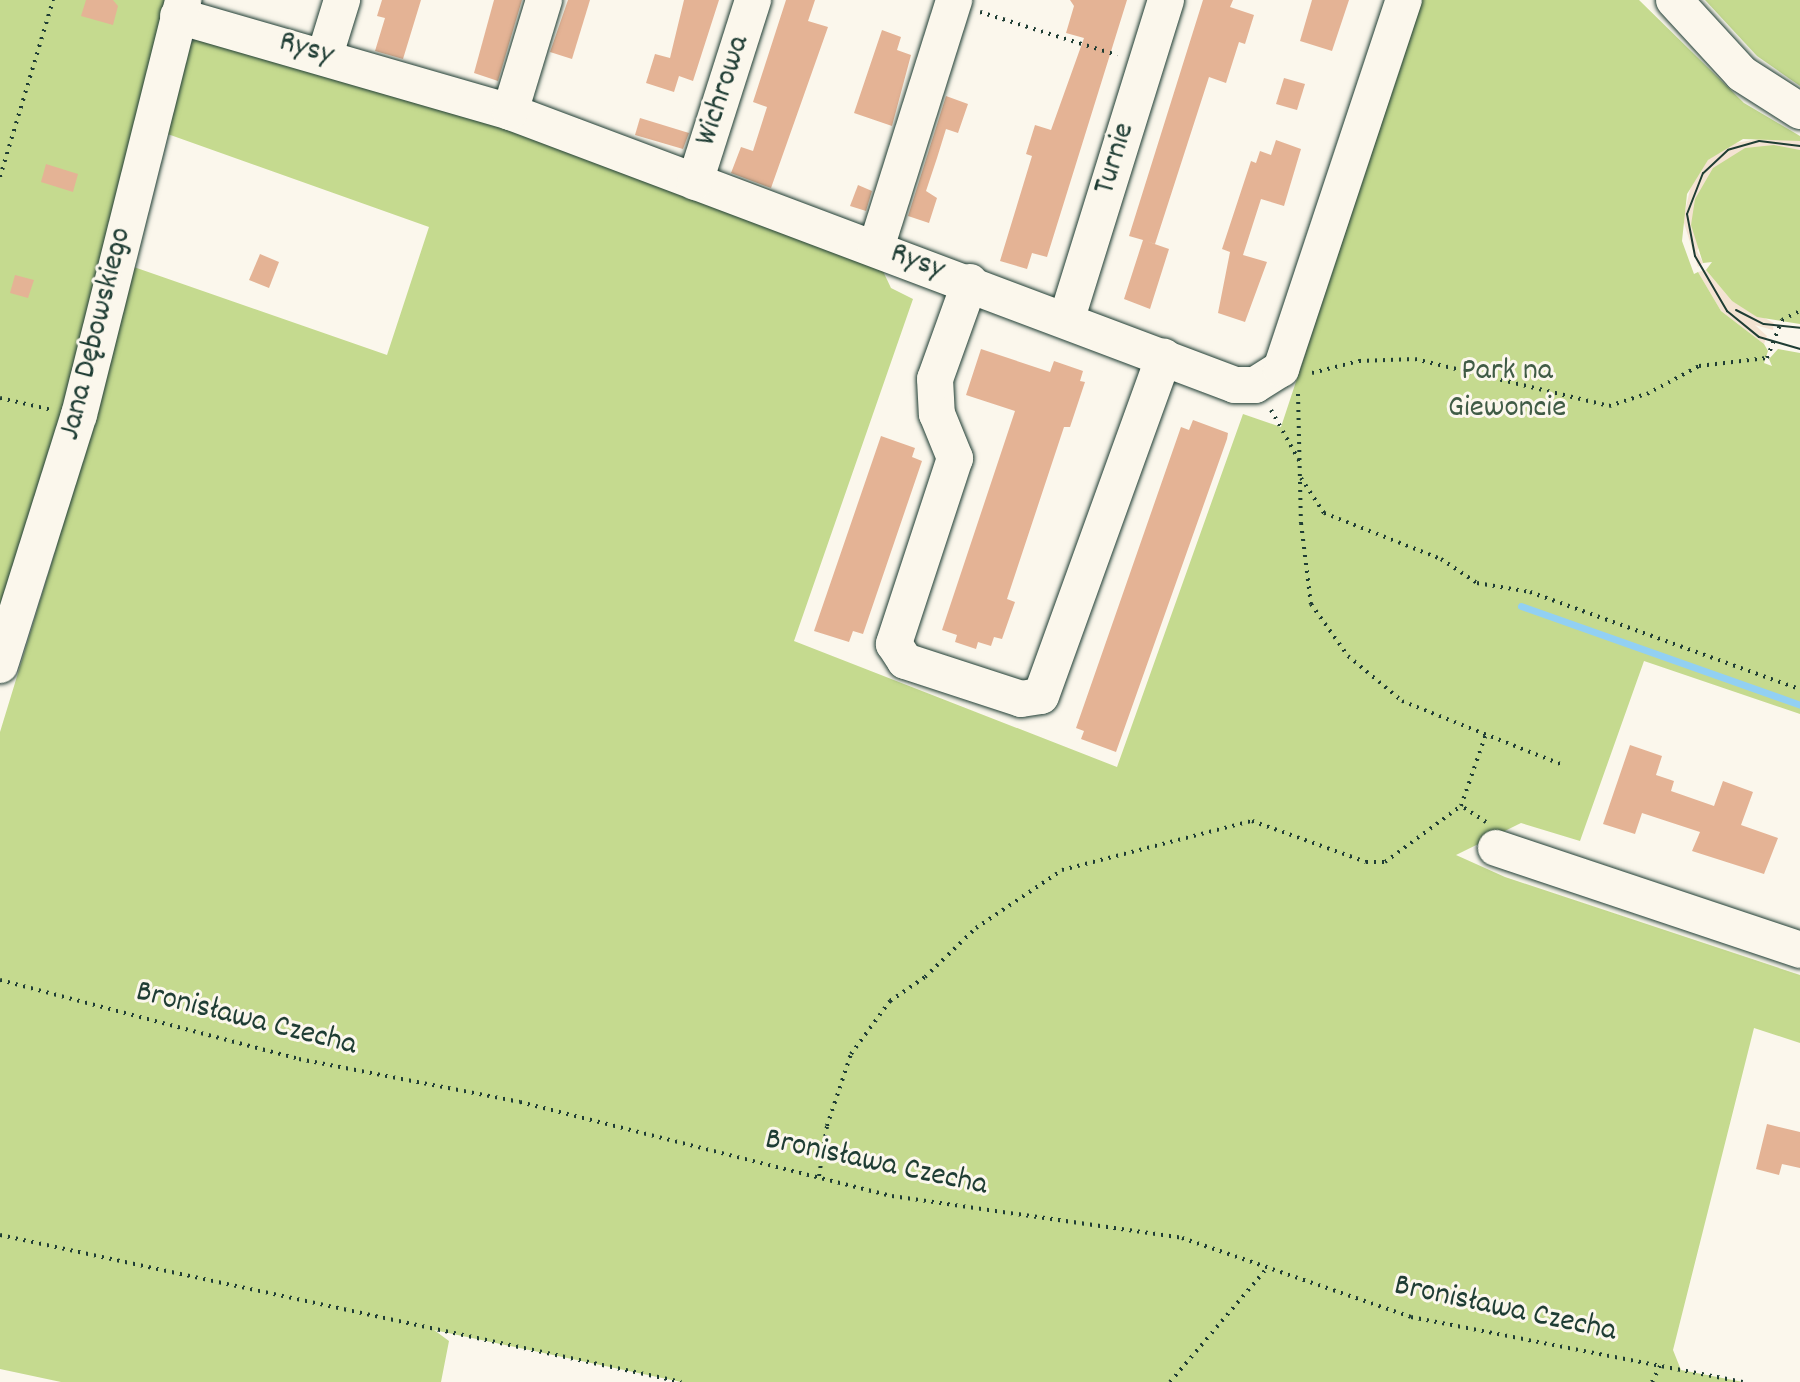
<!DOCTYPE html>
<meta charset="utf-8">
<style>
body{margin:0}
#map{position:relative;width:1800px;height:1382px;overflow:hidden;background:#fbf7ec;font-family:Dekko,sans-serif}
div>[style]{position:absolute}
.built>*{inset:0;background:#f4e3d2}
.green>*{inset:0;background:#c5da8f}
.stream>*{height:7px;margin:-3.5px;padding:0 3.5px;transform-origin:3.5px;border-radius:3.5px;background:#92d0f3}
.building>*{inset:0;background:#e4b395}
.path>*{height:4px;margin-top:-2px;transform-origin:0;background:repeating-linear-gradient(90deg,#1f3d34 0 2px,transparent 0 8px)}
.roads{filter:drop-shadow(0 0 2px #1f3d34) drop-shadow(0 0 2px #1f3d34)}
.minor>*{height:36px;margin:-18px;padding:0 18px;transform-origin:18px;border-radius:18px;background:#fbf7ec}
.tram>*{height:2px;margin:-1px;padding:0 1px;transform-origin:1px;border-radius:1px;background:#1f3d34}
span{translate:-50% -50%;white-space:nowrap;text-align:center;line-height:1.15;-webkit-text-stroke:6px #fbf7ec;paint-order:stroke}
.street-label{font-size:32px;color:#1f3d34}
.park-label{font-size:32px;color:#405c46}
</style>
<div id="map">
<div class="built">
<i style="clip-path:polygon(1775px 136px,1800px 141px,1800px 150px,1745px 148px,1697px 251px,1703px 263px,1698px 267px,1683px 220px,1692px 181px,1708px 160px,1730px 144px)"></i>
<i style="clip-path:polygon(1706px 270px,1732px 301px,1774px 323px,1773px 330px,1755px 325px,1767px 336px,1764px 344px,1721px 311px,1698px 272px)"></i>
</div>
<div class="green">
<i style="clip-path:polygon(0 0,171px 0,68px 400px,0 615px)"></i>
<i style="clip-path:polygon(1422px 0,1639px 0,1744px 103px,1800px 136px,1800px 141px,1743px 139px,1708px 160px,1687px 194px,1682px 241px,1694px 274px,1698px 272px,1721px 311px,1764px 344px,1768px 351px,1764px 363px,1772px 366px,1769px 359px,1778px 349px,1800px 353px,1800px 714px,1644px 661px,1580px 841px,1521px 823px,1456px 855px,1505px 877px,1800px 975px,1800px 1043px,1754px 1028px,1673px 1350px,1681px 1370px,1743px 1382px,681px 1382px,434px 1330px,449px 1341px,441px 1382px,61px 1382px,0 1369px,0 732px,55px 552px,131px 266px,387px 355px,429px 227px,162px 132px,188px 47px,196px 37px,500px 119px,881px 267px,891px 288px,913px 299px,794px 641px,1117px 767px,1243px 414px,1281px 427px)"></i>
<i style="clip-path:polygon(1705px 0,1800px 0,1800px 86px,1757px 56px)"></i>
<i style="clip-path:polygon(1774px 145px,1800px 150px,1800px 324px,1757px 317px,1732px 301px,1706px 270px,1712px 262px,1703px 263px,1691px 225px,1695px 199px,1713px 168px,1745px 148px)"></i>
</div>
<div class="stream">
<i style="left:1521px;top:606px;width:296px;rotate:19.5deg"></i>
</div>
<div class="building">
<i style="clip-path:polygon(86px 0,113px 0,118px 6px,113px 25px,81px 16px)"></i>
<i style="clip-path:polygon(382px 0,421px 0,403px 59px,375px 51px,385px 18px,377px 16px)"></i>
<i style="clip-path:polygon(494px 0,522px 0,498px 81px,474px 73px)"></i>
<i style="clip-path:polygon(568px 0,590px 0,572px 59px,550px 52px)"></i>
<i style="clip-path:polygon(684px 0,719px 0,693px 81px,679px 76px,674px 92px,646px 83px,655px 54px,670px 58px)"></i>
<i style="clip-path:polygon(786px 0,815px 0,808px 21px,828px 27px,771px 188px,731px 173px,741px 147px,753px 151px,767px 107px,753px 102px)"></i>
<i style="clip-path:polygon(1070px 0,1127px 0,1047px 257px,1032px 253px,1027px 269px,1000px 261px,1032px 156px,1026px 154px,1035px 125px,1051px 130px,1084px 38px,1066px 33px,1074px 6px)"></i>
<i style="clip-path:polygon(1203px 0,1233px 0,1230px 7px,1254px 15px,1245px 44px,1239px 42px,1226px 83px,1209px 77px,1155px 244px,1146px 241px,1169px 249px,1150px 309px,1124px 299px,1143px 240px,1129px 236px)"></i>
<i style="clip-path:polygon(1312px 0,1349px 0,1332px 51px,1300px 41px)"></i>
<i style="clip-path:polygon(882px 30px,901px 37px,897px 50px,911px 55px,892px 126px,854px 113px)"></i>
<i style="clip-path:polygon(1284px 78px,1305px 84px,1297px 110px,1276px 104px)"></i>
<i style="clip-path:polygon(946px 96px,968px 104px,958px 133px,946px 129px,937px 158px,926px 191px,937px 198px,929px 223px,908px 216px)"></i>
<i style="clip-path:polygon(640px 118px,689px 133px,683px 149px,635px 135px)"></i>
<i style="clip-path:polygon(1276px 140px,1301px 149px,1284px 206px,1261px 199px,1243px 255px,1267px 262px,1245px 322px,1218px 313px,1230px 252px,1222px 249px,1251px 161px,1256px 163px,1260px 151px,1271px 155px)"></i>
<i style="clip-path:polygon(46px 164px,78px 174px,73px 192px,41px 182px)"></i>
<i style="clip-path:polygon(858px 185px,872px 191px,866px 211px,850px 206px)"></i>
<i style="clip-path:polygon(260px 254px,279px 262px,269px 288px,249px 280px)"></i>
<i style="clip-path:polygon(15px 275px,34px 280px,28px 298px,10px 293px)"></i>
<i style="clip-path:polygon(981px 349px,1050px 372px,1054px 361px,1083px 371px,1080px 381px,1085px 382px,1070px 427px,1064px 427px,1007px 599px,1015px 602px,1002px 639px,994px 637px,991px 646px,978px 642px,976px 649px,955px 642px,957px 635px,942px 630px,1015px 411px,966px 395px)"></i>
<i style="clip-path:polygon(1193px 420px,1228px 433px,1227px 439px,1116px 752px,1081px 739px,1084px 731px,1076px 728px,1181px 427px,1189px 430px)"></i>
<i style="clip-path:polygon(881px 436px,915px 448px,912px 457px,922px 461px,863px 634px,853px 631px,849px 642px,814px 631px)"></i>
<i style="clip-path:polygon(1630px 745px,1662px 756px,1656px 775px,1674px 781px,1671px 791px,1714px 806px,1723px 781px,1753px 792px,1741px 825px,1778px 838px,1764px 874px,1692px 851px,1700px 832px,1642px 813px,1635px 834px,1603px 824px)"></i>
<i style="clip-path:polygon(1767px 1124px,1800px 1132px,1800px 1168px,1782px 1164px,1779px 1175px,1756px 1169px)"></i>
</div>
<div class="path">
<i style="left:980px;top:12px;width:144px;rotate:17.4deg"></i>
<i style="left:0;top:177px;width:185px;rotate:-73.3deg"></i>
<i style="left:1312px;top:373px;width:49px;rotate:-14.3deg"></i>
<i style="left:1359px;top:361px;width:56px;rotate:-2deg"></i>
<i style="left:1415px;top:359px;width:200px;rotate:13.6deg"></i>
<i style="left:1609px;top:406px;width:40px;rotate:-18deg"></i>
<i style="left:1647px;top:394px;width:59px;rotate:-28.3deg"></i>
<i style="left:1699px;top:366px;width:68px;rotate:-6.7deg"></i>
<i style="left:1767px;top:358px;width:41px;rotate:-68.5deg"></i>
<i style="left:1782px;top:320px;width:20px;rotate:-27deg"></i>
<i style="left:1298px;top:394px;width:129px;rotate:88.7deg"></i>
<i style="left:1301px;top:523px;width:82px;rotate:83deg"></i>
<i style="left:1311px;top:604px;width:64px;rotate:54.6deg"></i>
<i style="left:1348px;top:656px;width:70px;rotate:39.8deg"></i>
<i style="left:1402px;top:701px;width:173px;rotate:21.7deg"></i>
<i style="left:0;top:398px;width:53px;rotate:13deg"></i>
<i style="left:1271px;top:410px;width:60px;rotate:60.9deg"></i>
<i style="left:1301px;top:478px;width:42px;rotate:56.7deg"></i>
<i style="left:1324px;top:513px;width:126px;rotate:21.5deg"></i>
<i style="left:1441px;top:559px;width:43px;rotate:33.7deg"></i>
<i style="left:1477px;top:583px;width:54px;rotate:9.6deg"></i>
<i style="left:1530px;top:592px;width:287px;rotate:19.8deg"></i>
<i style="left:1486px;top:822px;width:30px;rotate:-147deg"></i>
<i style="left:1461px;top:806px;width:76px;rotate:-70.9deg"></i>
<i style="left:0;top:980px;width:309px;rotate:14.8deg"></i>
<i style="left:299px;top:1059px;width:225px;rotate:11deg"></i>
<i style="left:520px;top:1102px;width:384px;rotate:14.2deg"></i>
<i style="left:892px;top:1196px;width:293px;rotate:8.2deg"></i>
<i style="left:1182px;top:1238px;width:242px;rotate:19deg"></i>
<i style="left:1411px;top:1317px;width:338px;rotate:11.1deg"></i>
<i style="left:819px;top:1176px;width:51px;rotate:-80.9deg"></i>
<i style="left:827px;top:1126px;width:76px;rotate:-71.6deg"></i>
<i style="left:851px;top:1054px;width:66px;rotate:-53.7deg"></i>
<i style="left:890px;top:1001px;width:42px;rotate:-34.4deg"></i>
<i style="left:925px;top:977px;width:71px;rotate:-43.9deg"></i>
<i style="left:976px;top:928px;width:104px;rotate:-34deg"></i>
<i style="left:1062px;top:870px;width:196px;rotate:-14.5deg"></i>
<i style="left:1252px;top:821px;width:121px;rotate:19.8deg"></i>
<i style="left:1366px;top:862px;width:19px"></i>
<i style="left:1385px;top:862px;width:94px;rotate:-36.4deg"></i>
<i style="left:0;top:1235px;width:697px;rotate:12.18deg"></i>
<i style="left:1170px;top:1382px;width:150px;rotate:-49.6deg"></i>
<i style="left:1652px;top:1382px;width:18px;rotate:-63deg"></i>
</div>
<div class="roads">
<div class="minor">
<i style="left:1674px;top:0;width:100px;rotate:47.4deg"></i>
<i style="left:1742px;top:74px;width:69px;rotate:32.5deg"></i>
<i style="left:178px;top:16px;width:346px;rotate:16.1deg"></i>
<i style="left:510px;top:112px;width:775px;rotate:20.63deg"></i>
<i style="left:1235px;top:385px;width:20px"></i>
<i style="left:1255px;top:385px;width:31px;rotate:-32deg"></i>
<i style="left:1281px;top:369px;width:389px;rotate:-71.6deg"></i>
<i style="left:325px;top:55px;width:58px;rotate:-72.8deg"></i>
<i style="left:510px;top:112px;width:117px;rotate:-73.1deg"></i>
<i style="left:695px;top:182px;width:191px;rotate:-72.3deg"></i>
<i style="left:876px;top:248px;width:260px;rotate:-72.5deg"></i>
<i style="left:970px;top:282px;width:103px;rotate:109.8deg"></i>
<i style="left:935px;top:379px;width:35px;rotate:87deg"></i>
<i style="left:937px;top:414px;width:48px;rotate:67.8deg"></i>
<i style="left:955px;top:458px;width:196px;rotate:108.2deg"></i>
<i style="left:894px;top:644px;width:20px;rotate:57deg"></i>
<i style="left:905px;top:661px;width:122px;rotate:18.1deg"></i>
<i style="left:1021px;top:699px;width:20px;rotate:-9deg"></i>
<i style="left:1041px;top:696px;width:361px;rotate:-70.1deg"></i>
<i style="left:1067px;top:318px;width:333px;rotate:-72.7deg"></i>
<i style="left:0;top:665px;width:262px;rotate:-72.5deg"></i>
<i style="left:79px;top:415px;width:428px;rotate:-75.9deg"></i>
<i style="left:1496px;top:848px;width:321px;rotate:18.5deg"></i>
</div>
</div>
<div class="tram">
<i style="left:1800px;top:146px;width:41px;rotate:-173deg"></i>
<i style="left:1759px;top:141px;width:32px;rotate:164deg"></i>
<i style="left:1728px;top:150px;width:34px;rotate:137deg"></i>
<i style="left:1703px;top:173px;width:44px;rotate:111.3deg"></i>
<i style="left:1687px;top:214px;width:43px;rotate:79.2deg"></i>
<i style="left:1695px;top:256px;width:64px;rotate:59.8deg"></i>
<i style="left:1727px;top:311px;width:41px;rotate:39.1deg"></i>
<i style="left:1759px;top:337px;width:43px;rotate:16.3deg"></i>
<i style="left:1736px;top:310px;width:31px;rotate:27deg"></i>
<i style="left:1764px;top:324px;width:36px;rotate:6deg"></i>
</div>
<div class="street-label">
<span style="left:306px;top:50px;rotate:16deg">Rysy</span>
<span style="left:724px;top:91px;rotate:-72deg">Wichrowa</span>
<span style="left:1116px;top:159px;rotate:-73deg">Turnie</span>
<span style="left:917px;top:263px;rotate:20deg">Rysy</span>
<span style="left:97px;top:334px;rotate:-76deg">Jana Dębowskiego</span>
<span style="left:246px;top:1020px;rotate:14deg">Bronisława Czecha</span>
<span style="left:876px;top:1164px;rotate:12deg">Bronisława Czecha</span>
<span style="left:1505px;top:1310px;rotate:12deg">Bronisława Czecha</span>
</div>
<div class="park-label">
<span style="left:1507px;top:391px">Park na<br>Giewoncie</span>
</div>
</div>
